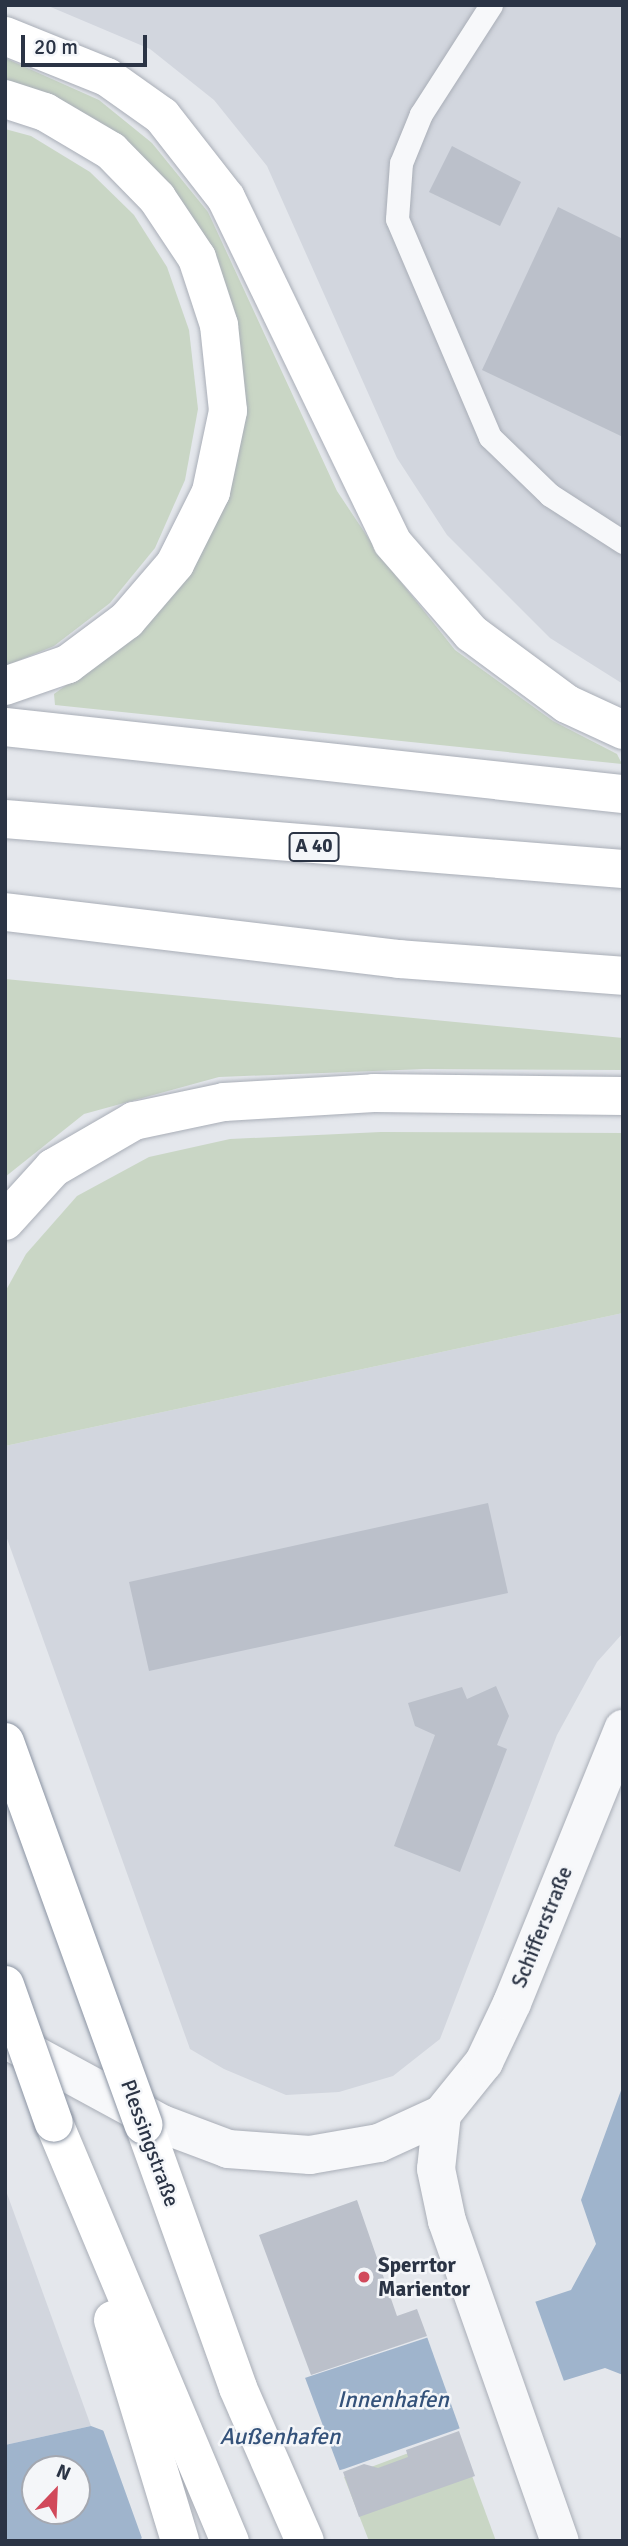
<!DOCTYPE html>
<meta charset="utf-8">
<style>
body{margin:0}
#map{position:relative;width:628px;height:2546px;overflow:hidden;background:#e4e7ec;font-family:Signika,sans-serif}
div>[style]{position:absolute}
.built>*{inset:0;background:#d2d6de}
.green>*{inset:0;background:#c9d6c5}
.water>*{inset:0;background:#9fb4cc}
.pier>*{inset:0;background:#e4e7ec}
.building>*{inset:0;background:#bbc0ca}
.roads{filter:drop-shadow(0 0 2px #a9aeb7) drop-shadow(0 0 2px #a9aeb7)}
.service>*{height:23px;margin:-11.5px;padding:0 11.5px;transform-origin:11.5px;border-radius:11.5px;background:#f7f8fa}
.tertiary>*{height:38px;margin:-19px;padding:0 19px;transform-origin:19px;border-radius:19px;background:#f7f8fa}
.trunk>*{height:38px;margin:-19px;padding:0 19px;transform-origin:19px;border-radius:19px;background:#fff}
.motorway>*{height:38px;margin:-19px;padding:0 19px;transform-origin:19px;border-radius:19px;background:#fff}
.bridges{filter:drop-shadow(0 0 2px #8b94a3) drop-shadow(0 0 2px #8b94a3)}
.trunk-bridge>*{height:38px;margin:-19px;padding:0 19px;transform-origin:19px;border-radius:19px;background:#fff}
.dots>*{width:19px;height:19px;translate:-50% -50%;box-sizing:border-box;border:4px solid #f4f6f9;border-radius:50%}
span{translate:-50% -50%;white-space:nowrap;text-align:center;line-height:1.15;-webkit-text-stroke:5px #f4f6f9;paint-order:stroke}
.shield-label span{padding:2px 5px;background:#f4f6f9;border:2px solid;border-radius:5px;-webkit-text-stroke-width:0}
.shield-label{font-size:19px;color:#2b3445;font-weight:700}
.street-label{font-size:21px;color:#2b3445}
.poi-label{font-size:21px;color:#2b3445;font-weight:700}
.left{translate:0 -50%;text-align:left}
.water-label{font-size:23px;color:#34527a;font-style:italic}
.frame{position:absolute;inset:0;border:7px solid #2b3445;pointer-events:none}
.north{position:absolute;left:21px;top:2455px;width:70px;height:70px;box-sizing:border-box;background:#f4f6f9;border:2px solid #a4a8b1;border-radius:50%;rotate:23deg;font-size:19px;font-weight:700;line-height:28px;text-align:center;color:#2b3445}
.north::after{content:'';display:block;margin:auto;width:24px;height:32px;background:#d1495b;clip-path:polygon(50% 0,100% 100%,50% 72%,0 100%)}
.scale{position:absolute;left:21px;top:35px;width:126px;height:32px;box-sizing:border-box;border:4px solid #2b3445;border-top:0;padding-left:9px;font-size:21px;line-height:24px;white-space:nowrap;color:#2b3445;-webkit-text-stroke:5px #f4f6f9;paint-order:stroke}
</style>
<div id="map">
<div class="built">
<i style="clip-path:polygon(46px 5px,623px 5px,623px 684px,550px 638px,447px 535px,397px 458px,267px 166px,214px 100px,150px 49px)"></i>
<i style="clip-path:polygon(623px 1313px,623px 1633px,597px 1662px,557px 1735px,440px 2039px,393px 2076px,339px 2092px,286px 2095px,224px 2069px,190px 2049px,5px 1533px,5px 1446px)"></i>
<i style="clip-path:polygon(5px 2188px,91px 2426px,5px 2445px)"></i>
</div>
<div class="green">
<i style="clip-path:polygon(5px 58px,99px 100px,152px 143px,208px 212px,337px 491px,381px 557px,455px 650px,553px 721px,617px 754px,622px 764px,55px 705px,54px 694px,76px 678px,227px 498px,213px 251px,5px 82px)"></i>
<i style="clip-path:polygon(5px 129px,31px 136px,90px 172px,134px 215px,167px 267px,189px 330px,198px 409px,185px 480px,155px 548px,110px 603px,54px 646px,5px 666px)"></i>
<i style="clip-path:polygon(5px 979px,623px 1038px,623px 1070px,424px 1069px,219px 1077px,84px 1114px,5px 1177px)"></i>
<i style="clip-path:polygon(381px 1132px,623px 1133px,623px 1313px,5px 1446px,5px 1292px,26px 1254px,77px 1196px,149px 1157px,230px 1139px)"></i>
<i style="clip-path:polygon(457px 2435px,496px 2541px,369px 2541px,344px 2477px)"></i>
</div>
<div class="water">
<i style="clip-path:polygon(evenodd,623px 2085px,623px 2375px,605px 2368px,563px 2381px,458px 2429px,344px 2469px,151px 2521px,140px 2541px,5px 2541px,5px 2445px,91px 2426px,123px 2438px,571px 2290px,596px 2244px,581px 2200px,623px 2085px,35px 2469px,77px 2469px,77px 2511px,35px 2511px,35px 2469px)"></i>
</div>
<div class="pier">
<i style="clip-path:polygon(534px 2298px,565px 2384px,461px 2432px,426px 2334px)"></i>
<i style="clip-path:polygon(304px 2375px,341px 2474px,153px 2524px,143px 2541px,102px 2427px,123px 2435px)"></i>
</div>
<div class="building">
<i style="clip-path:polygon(452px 146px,521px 182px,500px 226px,429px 192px)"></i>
<i style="clip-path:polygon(558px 207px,623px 239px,623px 437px,482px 370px)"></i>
<i style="clip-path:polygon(488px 1503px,508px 1593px,149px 1671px,129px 1582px)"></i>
<i style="clip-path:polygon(496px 1686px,509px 1716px,497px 1745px,507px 1749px,460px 1872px,394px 1846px,435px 1735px,415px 1726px,408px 1703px,462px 1687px,467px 1699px)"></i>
<i style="clip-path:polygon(357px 2200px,397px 2316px,417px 2309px,427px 2336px,311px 2375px,259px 2235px)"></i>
<i style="clip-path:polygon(459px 2431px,475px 2476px,359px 2517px,343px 2472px,364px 2464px,378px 2468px,408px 2457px,406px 2450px)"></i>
</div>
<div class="roads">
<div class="service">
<i style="left:491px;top:5px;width:130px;rotate:122.7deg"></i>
<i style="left:421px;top:114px;width:53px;rotate:112.2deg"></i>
<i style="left:401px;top:163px;width:56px;rotate:94.1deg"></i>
<i style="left:397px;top:219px;width:237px;rotate:66.9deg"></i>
<i style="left:490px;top:437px;width:83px;rotate:44deg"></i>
<i style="left:550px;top:495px;width:87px;rotate:32.8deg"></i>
</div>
<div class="tertiary">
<i style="left:7px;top:2040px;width:176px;rotate:28.5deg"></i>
<i style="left:162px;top:2124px;width:71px;rotate:20.7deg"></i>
<i style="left:228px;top:2149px;width:82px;rotate:4.2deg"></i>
<i style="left:310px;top:2155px;width:70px;rotate:-9.9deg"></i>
<i style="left:379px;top:2143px;width:69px;rotate:-24.7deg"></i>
<i style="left:442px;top:2114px;width:67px;rotate:-51.1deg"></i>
<i style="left:484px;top:2062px;width:65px;rotate:-64.6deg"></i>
<i style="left:512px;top:2003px;width:296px;rotate:-67.9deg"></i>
<i style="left:442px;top:2114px;width:55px;rotate:96.2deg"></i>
<i style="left:436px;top:2169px;width:53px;rotate:78.1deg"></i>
<i style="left:447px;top:2221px;width:339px;rotate:70.6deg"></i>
</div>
<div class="trunk">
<i style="left:54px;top:2123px;width:454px;rotate:67.2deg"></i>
<i style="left:144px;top:2125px;width:279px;rotate:70.3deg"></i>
<i style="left:238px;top:2388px;width:167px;rotate:66.4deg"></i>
<i style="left:113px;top:2320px;width:231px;rotate:73.1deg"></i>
</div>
<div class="motorway">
<i style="left:5px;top:36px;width:110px;rotate:21.9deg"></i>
<i style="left:107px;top:77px;width:67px;rotate:35.3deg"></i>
<i style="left:162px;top:116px;width:104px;rotate:52deg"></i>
<i style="left:226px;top:198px;width:382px;rotate:64.2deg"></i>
<i style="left:392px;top:542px;width:121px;rotate:49deg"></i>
<i style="left:471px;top:633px;width:119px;rotate:36.5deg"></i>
<i style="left:567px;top:704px;width:62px;rotate:24.9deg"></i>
<i style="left:5px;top:99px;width:42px;rotate:18deg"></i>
<i style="left:45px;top:112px;width:77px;rotate:30.6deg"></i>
<i style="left:111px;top:151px;width:66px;rotate:45.6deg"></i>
<i style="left:157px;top:198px;width:72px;rotate:56.3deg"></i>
<i style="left:197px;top:258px;width:71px;rotate:71.8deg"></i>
<i style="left:219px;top:325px;width:86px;rotate:84deg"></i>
<i style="left:228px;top:411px;width:83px;rotate:101.9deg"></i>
<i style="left:211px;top:492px;width:80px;rotate:116.6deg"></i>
<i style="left:175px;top:564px;width:74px;rotate:130.6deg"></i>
<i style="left:127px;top:620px;width:74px;rotate:143.3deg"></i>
<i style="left:68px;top:664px;width:67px;rotate:160.8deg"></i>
<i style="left:5px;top:727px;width:622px;rotate:6.19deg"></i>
<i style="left:5px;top:819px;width:620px;rotate:4.63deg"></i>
<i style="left:5px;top:912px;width:397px;rotate:6.8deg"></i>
<i style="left:399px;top:959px;width:225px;rotate:4.3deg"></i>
<i style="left:5px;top:1221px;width:72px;rotate:-47.8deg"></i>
<i style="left:53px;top:1168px;width:94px;rotate:-30.1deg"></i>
<i style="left:134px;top:1121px;width:92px;rotate:-11.9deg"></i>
<i style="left:224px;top:1102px;width:150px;rotate:-3.4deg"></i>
<i style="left:374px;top:1093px;width:249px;rotate:0.7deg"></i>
</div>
</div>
<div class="bridges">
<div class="trunk-bridge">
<i style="left:5px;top:1742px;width:407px;rotate:70.1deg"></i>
<i style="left:5px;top:1985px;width:146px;rotate:70.5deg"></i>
</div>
</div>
<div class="dots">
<i style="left:364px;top:2277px;background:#d1495b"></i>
</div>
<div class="shield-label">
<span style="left:314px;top:847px">A 40</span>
</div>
<div class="street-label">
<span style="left:542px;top:1927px;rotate:-68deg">Schifferstraße</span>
<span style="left:150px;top:2143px;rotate:70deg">Plessingstraße</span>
</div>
<div class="poi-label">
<span class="left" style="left:378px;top:2277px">Sperrtor<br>Marientor</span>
</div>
<div class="water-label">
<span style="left:393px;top:2400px">Innenhafen</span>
<span style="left:280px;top:2437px">Außenhafen</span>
</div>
<div class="frame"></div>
<div class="north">N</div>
<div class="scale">20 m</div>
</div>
